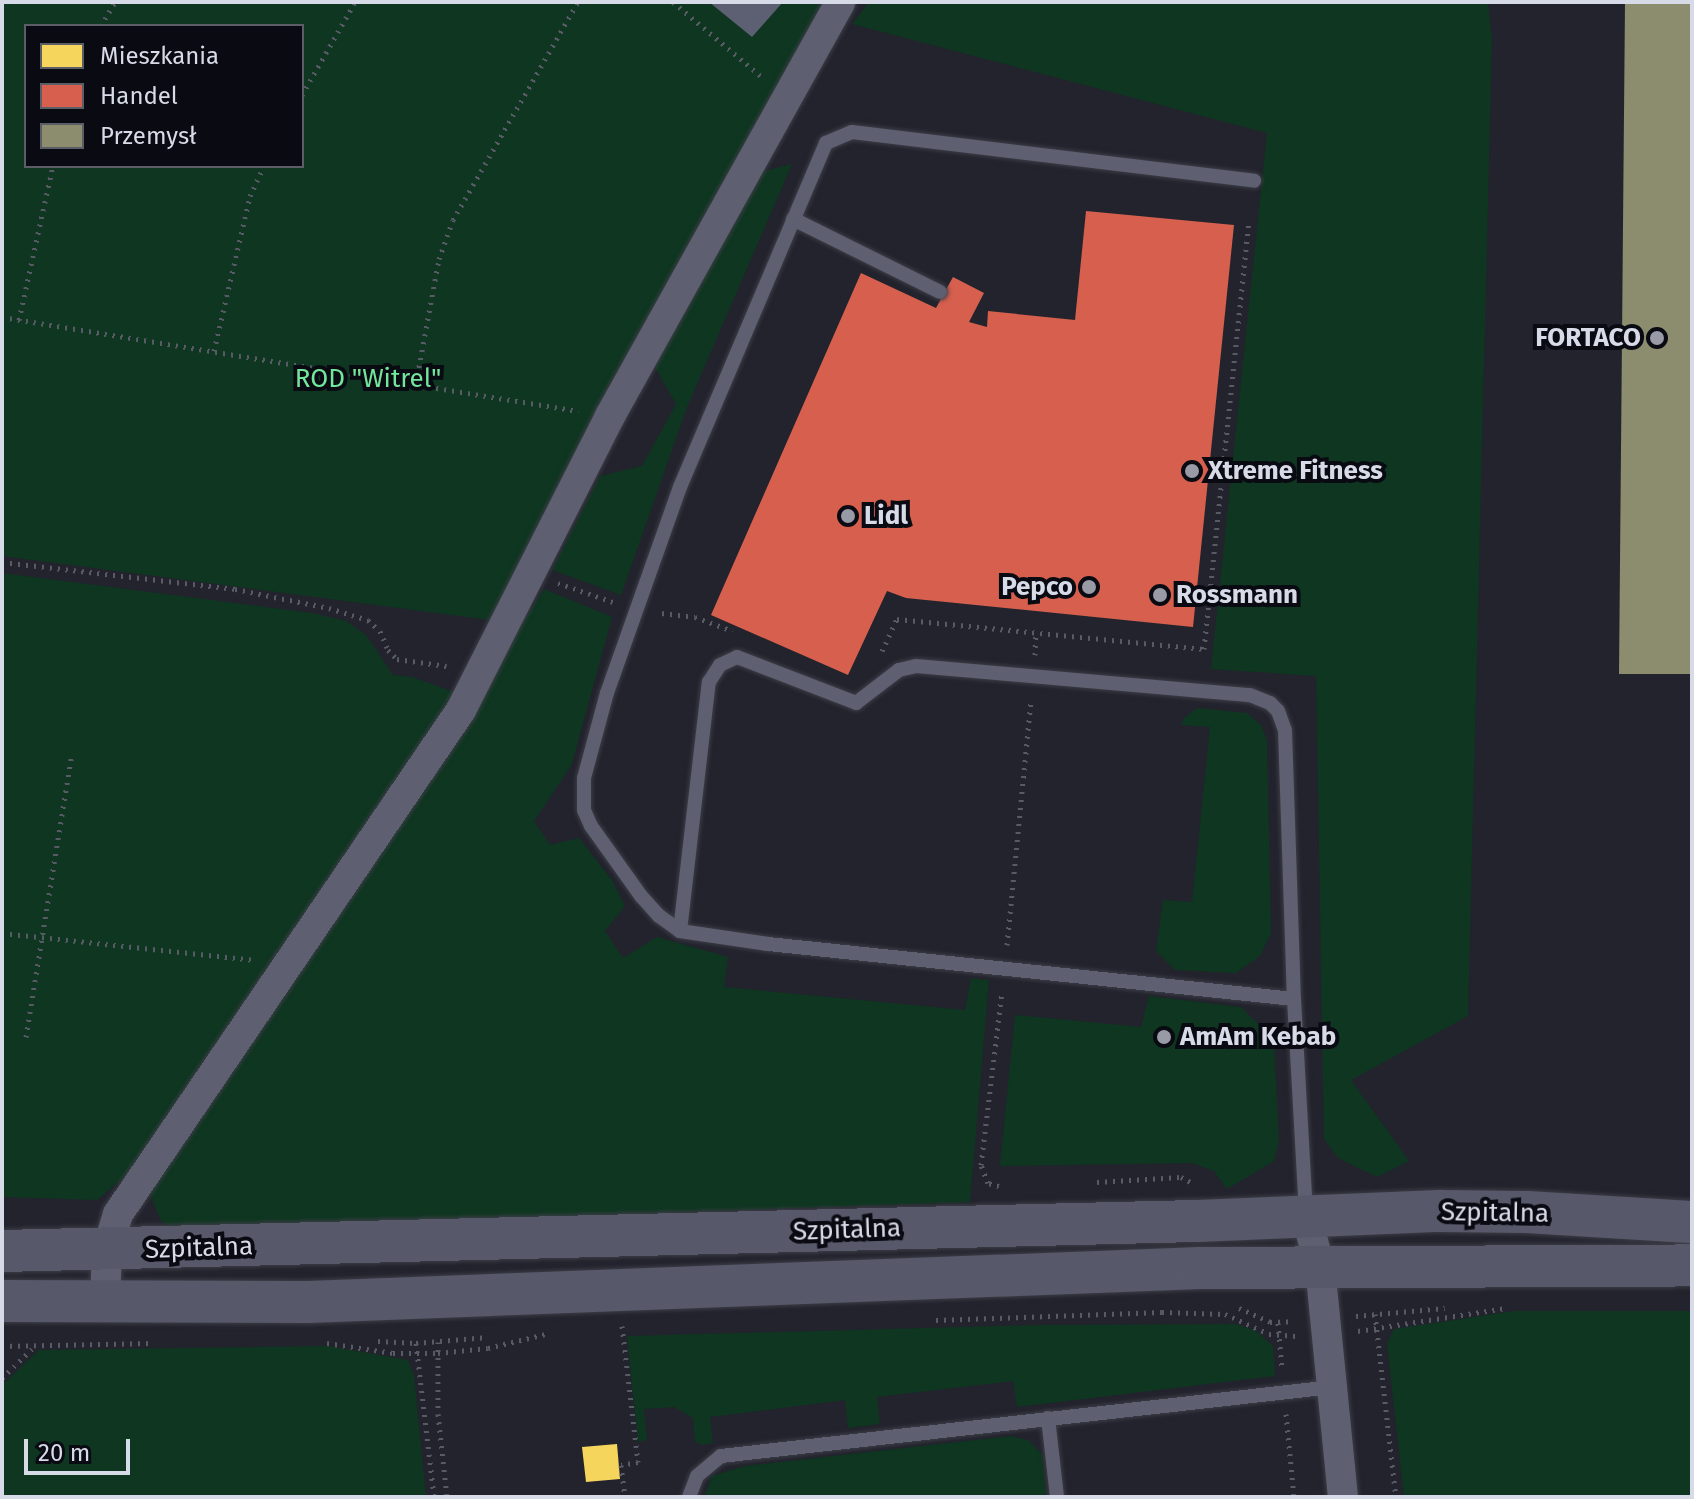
<!DOCTYPE html>
<meta charset="utf-8">
<style>
body{margin:0}
#map{position:relative;width:1694px;height:1499px;overflow:hidden;background:#22232d;font-family:"Fira Sans",sans-serif}
div>[style]{position:absolute}
.green>*{inset:0;background:#0e3620}
.homes>*{inset:0;background:#f6d55c}
.shops>*{inset:0;background:#d6604d}
.industry>*{inset:0;background:#8c8c6e}
.building>*{inset:0;background:#5d5f73}
.path>*{height:5px;margin-top:-2.5px;transform-origin:0;background:repeating-linear-gradient(90deg,#585a66 0 2px,transparent 0 8px)}
.roads{filter:drop-shadow(0 0 2px #3c3d46) drop-shadow(0 0 2px #3c3d46)}
.lane>*{height:14px;margin:-7px;padding:0 7px;transform-origin:7px;border-radius:7px;background:#5e5f70}
.street>*{height:30px;margin:-15px;padding:0 15px;transform-origin:15px;border-radius:15px;background:#5e5f70}
.secondary>*{height:42px;margin:-21px;padding:0 21px;transform-origin:21px;border-radius:21px;background:#57596a}
.dots>*{width:22px;height:22px;translate:-50% -50%;box-sizing:border-box;border:4px solid #090a12;border-radius:50%}
span{translate:-50% -50%;white-space:nowrap;text-align:center;line-height:1.15;-webkit-text-stroke:8px #090a12;paint-order:stroke}
.poi-label{font-size:26px;color:#d7dae7;font-weight:700}
.right{translate:-100% -50%;text-align:right}
.left{translate:0 -50%;text-align:left}
.park-label{font-size:26px;color:#72e69a}
.street-label{font-size:26px;color:#d7dae7}
.frame{position:absolute;inset:0;border:4px solid #d7dae7;pointer-events:none}
.legend{position:absolute;left:24px;top:24px;width:280px;height:144px;box-sizing:border-box;background:#090a12;border:2px solid #5b5d67;margin:0;padding:10px 14px;list-style:none;font-size:24px;color:#d7dae7}
.legend li{display:flex;align-items:center;gap:16px;height:40px}
.legend b{width:40px;border:2px solid #5b5d67}
.scale{position:absolute;left:24px;top:1439px;width:106px;height:36px;box-sizing:border-box;border:4px solid #d7dae7;border-top:0;padding-left:10px;font-size:24px;line-height:28px;white-space:nowrap;color:#d7dae7;-webkit-text-stroke:6px #090a12;paint-order:stroke}
</style>
<div id="map">
<div class="green">
<i style="clip-path:polygon(evenodd,2px 2px,831px 2px,490px 620px,2px 556px,2px 2px,26px 26px,302px 26px,302px 166px,26px 166px,26px 26px)"></i>
<i style="clip-path:polygon(869px 2px,1488px 2px,1492px 38px,1468px 1016px,1351px 1080px,1409px 1161px,1377px 1177px,1338px 1158px,1324px 1139px,1316px 676px,1211px 669px,1267px 133px,852px 24px)"></i>
<i style="clip-path:polygon(792px 164px,687px 407px,621px 595px,552px 570px,600px 476px,642px 466px,676px 404px,655px 367px,761px 172px)"></i>
<i style="clip-path:polygon(2px 573px,312px 613px,346px 621px,366px 635px,393px 675px,412px 677px,457px 693px,149px 1157px,97px 1200px,2px 1197px)"></i>
<i style="clip-path:polygon(544px 589px,612px 617px,572px 764px,534px 821px,550px 845px,579px 838px,612px 880px,625px 906px,605px 931px,623px 958px,657px 937px,728px 957px,724px 987px,965px 1010px,971px 978px,989px 980px,970px 1202px,173px 1230px,161px 1221px,149px 1192px,322px 937px)"></i>
<i style="clip-path:polygon(1197px 708px,1247px 713px,1261px 725px,1267px 740px,1271px 933px,1260px 956px,1236px 973px,1175px 970px,1156px 951px,1163px 900px,1192px 902px,1210px 727px,1181px 725px,1184px 718px)"></i>
<i style="clip-path:polygon(1149px 996px,1241px 1007px,1274px 1040px,1279px 1140px,1274px 1161px,1227px 1189px,1214px 1171px,1192px 1163px,1000px 1166px,1015px 1015px,1141px 1027px)"></i>
<i style="clip-path:polygon(1692px 1311px,1692px 1497px,1404px 1497px,1387px 1343px,1394px 1329px,1515px 1311px)"></i>
<i style="clip-path:polygon(1236px 1324px,1256px 1331px,1273px 1346px,1275px 1376px,1017px 1407px,1013px 1381px,877px 1397px,880px 1424px,848px 1428px,845px 1400px,710px 1417px,713px 1443px,702px 1445px,695px 1442px,693px 1418px,674px 1407px,644px 1409px,647px 1440px,638px 1442px,627px 1336px,1039px 1325px)"></i>
<i style="clip-path:polygon(327px 1346px,408px 1360px,414px 1376px,426px 1497px,2px 1495px,2px 1385px,39px 1350px)"></i>
<i style="clip-path:polygon(1011px 1436px,1028px 1440px,1042px 1454px,1047px 1497px,705px 1495px,712px 1476px,744px 1466px)"></i>
</div>
<div class="homes">
<i style="clip-path:polygon(617px 1444px,620px 1479px,586px 1482px,582px 1447px)"></i>
</div>
<div class="shops">
<i style="clip-path:polygon(1086px 211px,1234px 225px,1193px 627px,906px 598px,887px 591px,848px 675px,711px 615px,861px 273px,936px 308px,953px 277px,984px 293px,969px 322px,987px 327px,988px 311px,1075px 320px)"></i>
</div>
<div class="industry">
<i style="clip-path:polygon(1625px 2px,1692px 2px,1692px 674px,1619px 674px)"></i>
</div>
<div class="building">
<i style="clip-path:polygon(709px 2px,783px 2px,752px 37px)"></i>
</div>
<div class="path">
<i style="left:673px;top:2px;width:115px;rotate:40.1deg"></i>
<i style="left:101px;top:26px;width:28px;rotate:-60deg"></i>
<i style="left:302px;top:95px;width:107px;rotate:-60.3deg"></i>
<i style="left:2px;top:317px;width:584px;rotate:9.27deg"></i>
<i style="left:19px;top:320px;width:158px;rotate:-77.6deg"></i>
<i style="left:214px;top:351px;width:159px;rotate:-76.9deg"></i>
<i style="left:250px;top:196px;width:33px;rotate:-65deg"></i>
<i style="left:416px;top:383px;width:126px;rotate:-79.5deg"></i>
<i style="left:439px;top:259px;width:41px;rotate:-70.3deg"></i>
<i style="left:453px;top:220px;width:251px;rotate:-60.2deg"></i>
<i style="left:2px;top:562px;width:235px;rotate:6.6deg"></i>
<i style="left:235px;top:589px;width:96px;rotate:11.4deg"></i>
<i style="left:329px;top:608px;width:41px;rotate:17.1deg"></i>
<i style="left:368px;top:620px;width:16px;rotate:43deg"></i>
<i style="left:380px;top:631px;width:21px;rotate:67deg"></i>
<i style="left:388px;top:650px;width:13px;rotate:45deg"></i>
<i style="left:397px;top:659px;width:50px;rotate:8deg"></i>
<i style="left:558px;top:583px;width:58px;rotate:19.1deg"></i>
<i style="left:662px;top:613px;width:33px;rotate:7deg"></i>
<i style="left:695px;top:617px;width:40px;rotate:20.2deg"></i>
<i style="left:882px;top:651px;width:35px;rotate:-65deg"></i>
<i style="left:897px;top:619px;width:308px;rotate:5.6deg"></i>
<i style="left:1204px;top:649px;width:430px;rotate:-84deg"></i>
<i style="left:1035px;top:655px;width:23px;rotate:-88deg"></i>
<i style="left:2px;top:933px;width:252px;rotate:6.1deg"></i>
<i style="left:1007px;top:945px;width:245px;rotate:-84.4deg"></i>
<i style="left:26px;top:1037px;width:287px;rotate:-80.8deg"></i>
<i style="left:1097px;top:1182px;width:84px;rotate:-3.4deg"></i>
<i style="left:1181px;top:1177px;width:13px;rotate:27deg"></i>
<i style="left:999px;top:1186px;width:11px;rotate:-165deg"></i>
<i style="left:988px;top:1183px;width:19px;rotate:-111deg"></i>
<i style="left:981px;top:1165px;width:175px;rotate:-83.1deg"></i>
<i style="left:1239px;top:1308px;width:34px;rotate:24deg"></i>
<i style="left:1270px;top:1322px;width:24px;rotate:-2deg"></i>
<i style="left:1375px;top:1314px;width:184px;rotate:83.5deg"></i>
<i style="left:1356px;top:1316px;width:89px;rotate:-5.1deg"></i>
<i style="left:936px;top:1320px;width:226px;rotate:-2deg"></i>
<i style="left:1162px;top:1312px;width:63px;rotate:1.8deg"></i>
<i style="left:1225px;top:1314px;width:48px;rotate:24.4deg"></i>
<i style="left:1269px;top:1334px;width:27px;rotate:4deg"></i>
<i style="left:1278px;top:1323px;width:46px;rotate:85deg"></i>
<i style="left:622px;top:1326px;width:137px;rotate:83.3deg"></i>
<i style="left:638px;top:1462px;width:17px;rotate:170deg"></i>
<i style="left:621px;top:1465px;width:32px;rotate:83deg"></i>
<i style="left:1358px;top:1331px;width:150px;rotate:-8.8deg"></i>
<i style="left:378px;top:1341px;width:38px;rotate:3deg"></i>
<i style="left:416px;top:1343px;width:72px;rotate:-4.8deg"></i>
<i style="left:438px;top:1342px;width:72px;rotate:90deg"></i>
<i style="left:438px;top:1414px;width:83px;rotate:83.8deg"></i>
<i style="left:327px;top:1343px;width:67px;rotate:8.6deg"></i>
<i style="left:393px;top:1353px;width:45px"></i>
<i style="left:438px;top:1353px;width:50px;rotate:-5.7deg"></i>
<i style="left:488px;top:1348px;width:60px;rotate:-13.6deg"></i>
<i style="left:416px;top:1343px;width:155px;rotate:83.3deg"></i>
<i style="left:2px;top:1346px;width:151px;rotate:-1.1deg"></i>
<i style="left:2px;top:1378px;width:46px;rotate:-44.1deg"></i>
<i style="left:1286px;top:1414px;width:83px;rotate:84.5deg"></i>
</div>
<div class="roads">
<div class="lane">
<i style="left:793px;top:219px;width:164px;rotate:26.4deg"></i>
<i style="left:680px;top:931px;width:26px;rotate:-144deg"></i>
<i style="left:659px;top:916px;width:27px;rotate:-132deg"></i>
<i style="left:641px;top:896px;width:86px;rotate:-125.5deg"></i>
<i style="left:591px;top:826px;width:17px;rotate:-114deg"></i>
<i style="left:584px;top:810px;width:32px;rotate:-90deg"></i>
<i style="left:584px;top:778px;width:88px;rotate:-74.9deg"></i>
<i style="left:607px;top:693px;width:219px;rotate:-70.5deg"></i>
<i style="left:680px;top:487px;width:374px;rotate:-67deg"></i>
<i style="left:826px;top:143px;width:28px;rotate:-23deg"></i>
<i style="left:852px;top:132px;width:405px;rotate:6.9deg"></i>
<i style="left:1294px;top:999px;width:529px;rotate:-174.03deg"></i>
<i style="left:768px;top:944px;width:89px;rotate:-171.6deg"></i>
<i style="left:680px;top:931px;width:251px;rotate:-83.4deg"></i>
<i style="left:709px;top:682px;width:20px;rotate:-57deg"></i>
<i style="left:720px;top:665px;width:19px;rotate:-25deg"></i>
<i style="left:737px;top:657px;width:128px;rotate:21.1deg"></i>
<i style="left:856px;top:703px;width:54px;rotate:-37.5deg"></i>
<i style="left:899px;top:670px;width:17px;rotate:-13deg"></i>
<i style="left:916px;top:666px;width:335px;rotate:5deg"></i>
<i style="left:1250px;top:695px;width:22px;rotate:22deg"></i>
<i style="left:1270px;top:703px;width:11px;rotate:45deg"></i>
<i style="left:1278px;top:711px;width:20px;rotate:70deg"></i>
<i style="left:1285px;top:730px;width:269px;rotate:88.1deg"></i>
<i style="left:1294px;top:999px;width:215px;rotate:86.8deg"></i>
<i style="left:1048px;top:1418px;width:80px;rotate:83.5deg"></i>
<i style="left:689px;top:1497px;width:22px;rotate:-69deg"></i>
<i style="left:697px;top:1476px;width:31px;rotate:-40deg"></i>
<i style="left:721px;top:1456px;width:615px;rotate:-6.44deg"></i>
</div>
<div class="street">
<i style="left:1306px;top:1215px;width:54px;rotate:74.9deg"></i>
<i style="left:1320px;top:1267px;width:231px;rotate:84.3deg"></i>
<i style="left:105px;top:1302px;width:52px;rotate:-87.8deg"></i>
<i style="left:107px;top:1250px;width:38px;rotate:-73deg"></i>
<i style="left:118px;top:1214px;width:610px;rotate:-55.76deg"></i>
<i style="left:461px;top:710px;width:330px;rotate:-63.1deg"></i>
<i style="left:610px;top:416px;width:474px;rotate:-60.9deg"></i>
</div>
<div class="secondary">
<i style="left:2px;top:1251px;width:1196px;rotate:-1.44deg"></i>
<i style="left:1198px;top:1221px;width:242px;rotate:-2.4deg"></i>
<i style="left:1440px;top:1211px;width:87px;rotate:0.7deg"></i>
<i style="left:1527px;top:1212px;width:165px;rotate:3.5deg"></i>
<i style="left:2px;top:1301px;width:306px;rotate:0.2deg"></i>
<i style="left:308px;top:1302px;width:893px;rotate:-2.18deg"></i>
<i style="left:1200px;top:1268px;width:492px;rotate:-0.3deg"></i>
</div>
</div>
<div class="dots">
<i style="left:1657px;top:338px;background:#989aa6"></i>
<i style="left:1192px;top:471px;background:#989aa6"></i>
<i style="left:848px;top:516px;background:#989aa6"></i>
<i style="left:1089px;top:587px;background:#989aa6"></i>
<i style="left:1160px;top:595px;background:#989aa6"></i>
<i style="left:1164px;top:1037px;background:#989aa6"></i>
</div>
<div class="poi-label">
<span class="right" style="left:1641px;top:338px">FORTACO</span>
<span class="left" style="left:1208px;top:471px">Xtreme Fitness</span>
<span class="left" style="left:864px;top:516px">Lidl</span>
<span class="right" style="left:1073px;top:587px">Pepco</span>
<span class="left" style="left:1176px;top:595px">Rossmann</span>
<span class="left" style="left:1180px;top:1037px">AmAm Kebab</span>
</div>
<div class="park-label">
<span style="left:368px;top:379px">ROD "Witrel"</span>
</div>
<div class="street-label">
<span style="left:1495px;top:1213px;rotate:1deg">Szpitalna</span>
<span style="left:847px;top:1230px;rotate:-2deg">Szpitalna</span>
<span style="left:199px;top:1248px;rotate:-2deg">Szpitalna</span>
</div>
<div class="frame"></div>
<ul class="legend">
<li><b style="height:22px;background:#f6d55c"></b>Mieszkania</li>
<li><b style="height:22px;background:#d6604d"></b>Handel</li>
<li><b style="height:22px;background:#8c8c6e"></b>Przemysł</li>
</ul>
<div class="scale">20 m</div>
</div>
